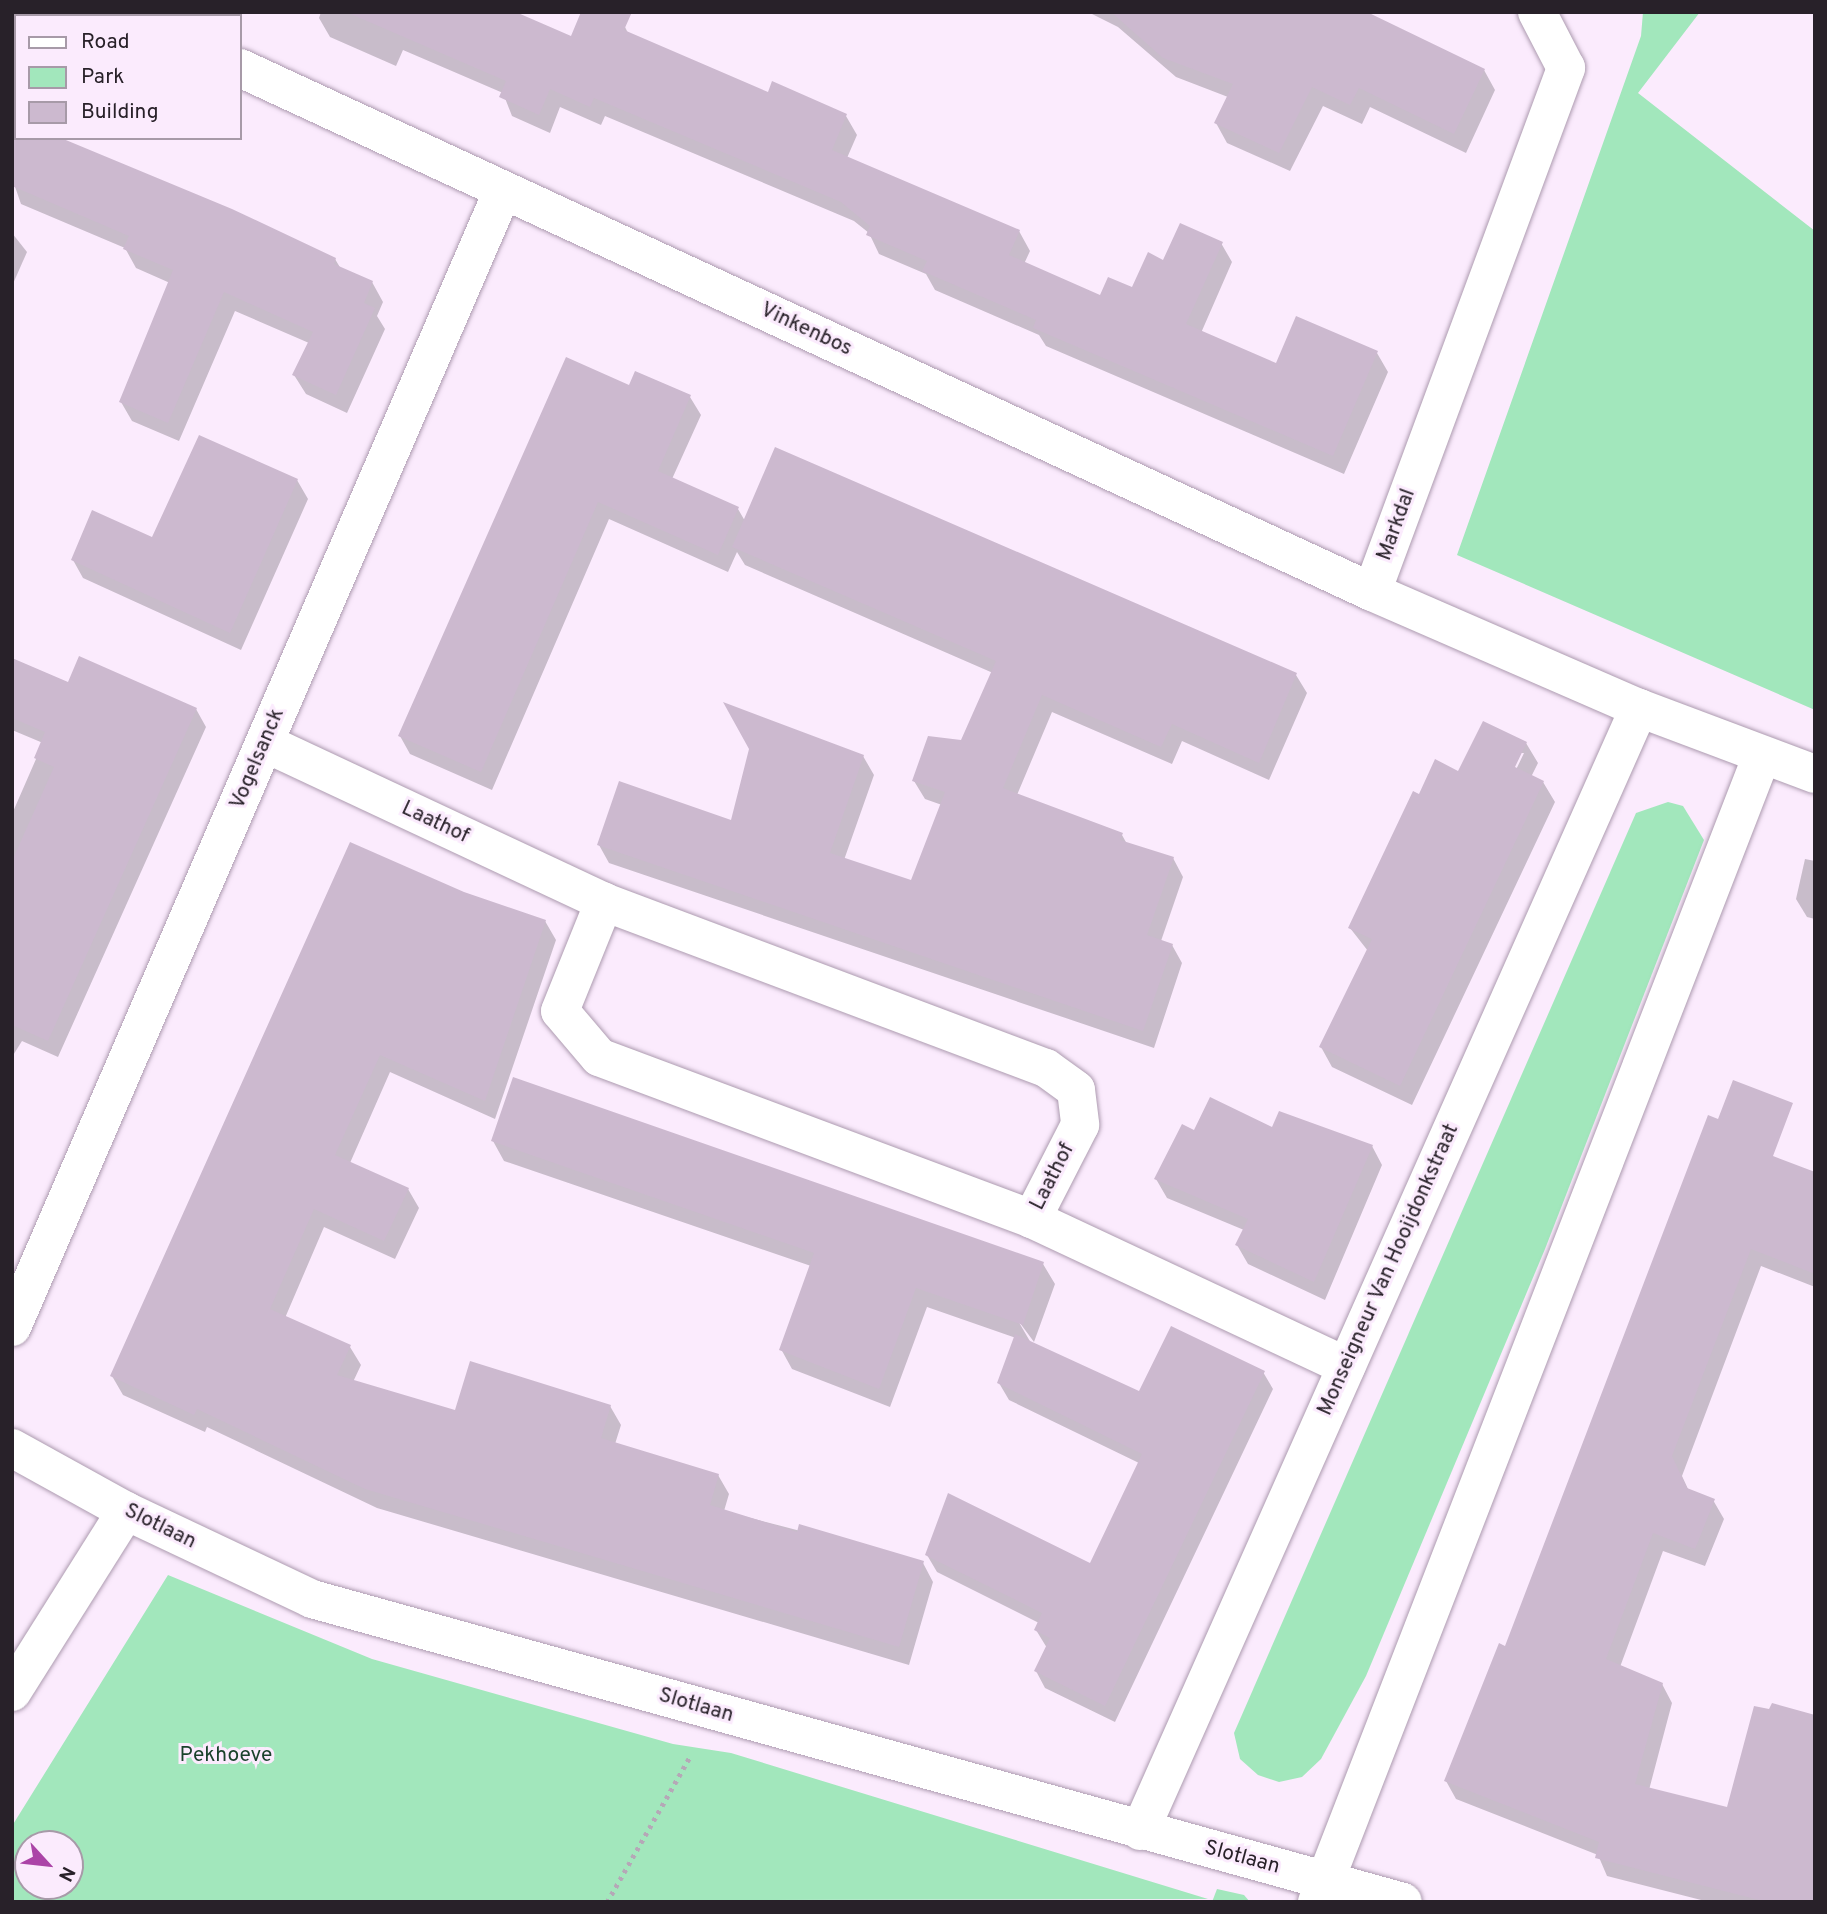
<!DOCTYPE html>
<style>
body{margin:0}
#map{position:relative;width:1827px;height:1914px;overflow:hidden;background:#fbebfd;font-family:Overpass,sans-serif}
div>[style]{position:absolute}
.green>*{inset:0;background:#a2e7bc}
.shadow>*{inset:0;background:#0003}
.building>*{inset:0;background:#ccb9cf}
.path>*{height:4.5px;margin-top:-2.25px;transform-origin:0;background:repeating-linear-gradient(90deg,#b5a8b7 0 3.5px,transparent 0 8.5px)}
.roads{filter:drop-shadow(0 0 2px #ad9bb0) drop-shadow(0 0 2px #ad9bb0)}
.street>*{height:38px;margin:-19px;padding:0 19px;transform-origin:19px;border-radius:19px;background:#fff}
span{translate:-50% -50%;white-space:nowrap;text-align:center;line-height:1.15;-webkit-text-stroke:6px #fbebfd;paint-order:stroke}
.street-label{font-size:21px;color:#282129}
.park-label{font-size:21px;color:#19412b}
.frame{position:absolute;inset:0;border:14px solid #282129;pointer-events:none}
.legend{position:absolute;left:14px;top:14px;width:228px;height:126px;box-sizing:border-box;background:#fbebfd;border:2px solid #a79aa8;margin:0;padding:9px 12px;list-style:none;font-size:21px;color:#282129}
.legend li{display:flex;align-items:center;gap:14px;height:35px}
.legend b{width:35px;border:2px solid #a79aa8}
.north{position:absolute;left:14px;top:1830px;width:70px;height:70px;box-sizing:border-box;background:#fbebfd;border:2px solid #a79aa8;border-radius:50%;rotate:117deg;font-size:19px;font-weight:700;line-height:28px;text-align:center;color:#282129}
.north::after{content:'';display:block;margin:auto;width:24px;height:32px;background:#ab44a7;clip-path:polygon(50% 0,100% 100%,50% 72%,0 100%)}
</style>
<div id="map">
<div class="green">
<i style="clip-path:polygon(1643px 12px,1700px 12px,1638px 93px,1815px 231px,1815px 710px,1457px 555px,1641px 36px)"></i>
<i style="clip-path:polygon(1668px 802px,1683px 806px,1704px 840px,1545px 1249px,1366px 1676px,1321px 1759px,1302px 1777px,1279px 1782px,1258px 1775px,1240px 1759px,1234px 1733px,1636px 813px)"></i>
<i style="clip-path:polygon(evenodd,168px 1575px,372px 1659px,673px 1744px,731px 1753px,1208px 1899px,12px 1902px,12px 1826px,168px 1575px,70px 1844px,70px 1886px,28px 1886px,28px 1844px,70px 1844px)"></i>
<i style="clip-path:polygon(1217px 1889px,1244px 1895px,1250px 1902px,1212px 1902px)"></i>
</div>
<div class="shadow">
<i style="clip-path:polygon(321px 12px,512px 12px,572px 38px,625px 27px,629px 35px,769px 95px,846px 116px,857px 135px,847px 158px,1019px 231px,1030px 251px,1024px 264px,1101px 297px,1133px 289px,1164px 262px,1221px 243px,1232px 262px,1201px 333px,1277px 366px,1377px 353px,1388px 372px,1344px 474px,1046px 346px,1039px 335px,935px 290px,926px 274px,879px 254px,869px 233px,854px 221px,605px 116px,601px 125px,560px 107px,550px 133px,512px 116px,503px 93px,403px 50px,396px 66px,330px 37px,319px 18px)"></i>
<i style="clip-path:polygon(1088px 12px,1327px 12px,1484px 70px,1495px 90px,1466px 153px,1370px 107px,1362px 124px,1323px 106px,1290px 171px,1227px 143px,1216px 123px,1228px 97px,1176px 77px,1118px 27px)"></i>
<i style="clip-path:polygon(12px 178px,335px 259px,341px 269px,372px 282px,383px 302px,377px 316px,385px 329px,347px 413px,306px 394px,294px 375px,309px 343px,235px 311px,179px 441px,132px 421px,121px 402px,170px 283px,136px 268px,125px 248px,21px 204px)"></i>
<i style="clip-path:polygon(12px 233px,27px 252px,12px 286px)"></i>
<i style="clip-path:polygon(630px 388px,690px 397px,701px 415px,672px 479px,738px 509px,745px 521px,1296px 675px,1307px 693px,1269px 780px,1182px 741px,1172px 764px,1052px 712px,1017px 795px,1122px 835px,1127px 844px,1173px 858px,1183px 877px,1161px 941px,1172px 945px,1182px 963px,1154px 1048px,609px 863px,599px 845px,732px 823px,863px 756px,874px 775px,844px 860px,912px 883px,942px 805px,925px 799px,914px 781px,962px 742px,993px 673px,745px 565px,737px 552px,728px 572px,609px 519px,492px 790px,410px 754px,400px 736px)"></i>
<i style="clip-path:polygon(297px 480px,308px 499px,241px 650px,83px 578px,73px 560px,153px 539px)"></i>
<i style="clip-path:polygon(12px 660px,68px 685px,196px 709px,206px 727px,58px 1057px,22px 1041px,12px 1057px,12px 814px,43px 743px,12px 730px)"></i>
<i style="clip-path:polygon(evenodd,1526px 743px,1538px 763px,1531px 777px,1543px 782px,1555px 802px,1412px 1105px,1332px 1067px,1321px 1047px,1368px 951px,1350px 928px,1419px 797px,1459px 773px,1526px 743px,1520px 753px,1524px 753px,1513px 776px,1510px 775px,1520px 753px)"></i>
<i style="clip-path:polygon(1805px 859px,1815px 861px,1815px 919px,1807px 917px,1796px 899px)"></i>
<i style="clip-path:polygon(463px 893px,545px 921px,556px 940px,495px 1119px,390px 1072px,350px 1163px,408px 1189px,419px 1208px,395px 1259px,324px 1227px,285px 1318px,350px 1347px,361px 1365px,353px 1382px,456px 1412px,610px 1406px,621px 1425px,615px 1444px,718px 1475px,729px 1494px,724px 1511px,923px 1563px,933px 1582px,909px 1665px,377px 1508px,207px 1427px,205px 1432px,123px 1395px,112px 1376px)"></i>
<i style="clip-path:polygon(1195px 1132px,1372px 1146px,1382px 1165px,1325px 1300px,1248px 1264px,1237px 1245px,1244px 1230px,1167px 1198px,1156px 1179px)"></i>
<i style="clip-path:polygon(1705px 1133px,1815px 1174px,1815px 1287px,1761px 1266px,1682px 1476px,1689px 1491px,1713px 1500px,1724px 1519px,1705px 1566px,1663px 1551px,1620px 1667px,1662px 1684px,1672px 1703px,1649px 1790px,1815px 1902px,1709px 1902px,1607px 1876px,1598px 1855px,1456px 1799px,1446px 1781px,1506px 1648px)"></i>
<i style="clip-path:polygon(493px 1141px,1043px 1264px,1055px 1284px,1034px 1342px,1017px 1319px,1031px 1343px,1140px 1393px,1263px 1372px,1273px 1389px,1115px 1722px,1045px 1688px,1036px 1671px,1047px 1648px,1036px 1630px,1039px 1623px,937px 1572px,927px 1555px,1091px 1566px,1139px 1463px,1009px 1400px,999px 1383px,1016px 1338px,927px 1307px,890px 1407px,792px 1369px,781px 1349px,811px 1266px,504px 1161px)"></i>
</div>
<div class="building">
<i style="clip-path:polygon(346px 12px,518px 13px,571px 36px,581px 12px,632px 12px,624px 30px,768px 92px,772px 81px,847px 114px,832px 150px,1020px 230px,1009px 255px,1100px 295px,1108px 277px,1132px 287px,1148px 252px,1163px 260px,1180px 223px,1223px 242px,1186px 324px,1276px 363px,1296px 316px,1378px 351px,1333px 456px,1033px 328px,1036px 320px,922px 271px,927px 261px,866px 235px,870px 226px,841px 202px,594px 98px,590px 107px,550px 89px,539px 115px,499px 97px,506px 81px)"></i>
<i style="clip-path:polygon(1111px 12px,1367px 12px,1485px 69px,1454px 134px,1359px 88px,1350px 105px,1312px 87px,1279px 153px,1214px 123px,1233px 84px,1163px 58px)"></i>
<i style="clip-path:polygon(12px 138px,61px 138px,232px 209px,336px 258px,334px 264px,373px 281px,364px 303px,375px 308px,336px 395px,292px 375px,313px 332px,224px 292px,168px 423px,119px 402px,173px 270px,123px 249px,129px 236px,12px 186px)"></i>
<i style="clip-path:polygon(566px 357px,629px 385px,635px 371px,691px 395px,658px 471px,739px 507px,718px 555px,598px 502px,481px 772px,398px 736px)"></i>
<i style="clip-path:polygon(199px 435px,298px 479px,230px 633px,71px 560px,92px 510px,152px 537px)"></i>
<i style="clip-path:polygon(775px 447px,1297px 673px,1259px 763px,1172px 724px,1161px 747px,1042px 695px,1003px 788px,1123px 833px,1120px 840px,1174px 857px,1147px 935px,1173px 944px,1143px 1031px,597px 845px,619px 781px,731px 820px,749px 749px,723px 702px,864px 755px,830px 853px,911px 880px,945px 792px,912px 781px,928px 736px,961px 740px,996px 661px,732px 547px)"></i>
<i style="clip-path:polygon(79px 656px,197px 708px,48px 1041px,12px 1025px,12px 861px,54px 767px,34px 758px,45px 732px,12px 718px,12px 658px,68px 682px)"></i>
<i style="clip-path:polygon(1483px 721px,1527px 742px,1515px 767px,1544px 781px,1400px 1086px,1319px 1047px,1372px 939px,1348px 928px,1413px 791px,1419px 794px,1435px 759px,1458px 771px)"></i>
<i style="clip-path:polygon(350px 842px,464px 892px,546px 920px,485px 1101px,380px 1055px,335px 1155px,409px 1188px,384px 1241px,314px 1209px,270px 1309px,351px 1345px,337px 1375px,455px 1410px,470px 1361px,611px 1405px,601px 1438px,719px 1474px,710px 1505px,797px 1532px,799px 1524px,924px 1561px,899px 1647px,365px 1489px,197px 1409px,194px 1415px,110px 1376px)"></i>
<i style="clip-path:polygon(513px 1077px,1044px 1262px,1023px 1325px,916px 1288px,879px 1389px,779px 1350px,814px 1253px,491px 1141px)"></i>
<i style="clip-path:polygon(1733px 1080px,1793px 1103px,1773px 1156px,1815px 1172px,1815px 1274px,1751px 1249px,1672px 1456px,1687px 1488px,1715px 1499px,1695px 1549px,1653px 1533px,1606px 1659px,1663px 1683px,1635px 1784px,1727px 1807px,1754px 1706px,1769px 1709px,1772px 1703px,1815px 1715px,1815px 1902px,1767px 1902px,1595px 1858px,1599px 1842px,1444px 1781px,1499px 1643px,1505px 1646px,1708px 1115px,1718px 1119px)"></i>
<i style="clip-path:polygon(1210px 1097px,1272px 1127px,1279px 1111px,1373px 1145px,1314px 1282px,1235px 1245px,1248px 1219px,1154px 1179px,1182px 1124px,1194px 1130px)"></i>
<i style="clip-path:polygon(1171px 1326px,1265px 1371px,1105px 1706px,1034px 1671px,1050px 1638px,1034px 1630px,1042px 1613px,925px 1555px,948px 1493px,1090px 1563px,1142px 1454px,997px 1383px,1015px 1334px,1139px 1391px)"></i>
</div>
<div class="path">
<i style="left:607px;top:1902px;width:169px;rotate:-60.3deg"></i>
</div>
<div class="roads">
<div class="street">
<i style="left:119px;top:12px;width:8px;rotate:30deg"></i>
<i style="left:240px;top:68px;width:1247px;rotate:24.84deg"></i>
<i style="left:1372px;top:592px;width:291px;rotate:23.5deg"></i>
<i style="left:1639px;top:708px;width:188px;rotate:20.6deg"></i>
<i style="left:1372px;top:592px;width:559px;rotate:-69.68deg"></i>
<i style="left:1566px;top:68px;width:63px;rotate:-117.4deg"></i>
<i style="left:265px;top:743px;width:374px;rotate:25.1deg"></i>
<i style="left:604px;top:902px;width:472px;rotate:20.6deg"></i>
<i style="left:1046px;top:1068px;width:37px;rotate:36deg"></i>
<i style="left:1076px;top:1090px;width:35px;rotate:83deg"></i>
<i style="left:1080px;top:1125px;width:106px;rotate:117.1deg"></i>
<i style="left:1032px;top:1219px;width:462px;rotate:-159.5deg"></i>
<i style="left:599px;top:1057px;width:60px;rotate:-130.3deg"></i>
<i style="left:560px;top:1011px;width:118px;rotate:-68deg"></i>
<i style="left:1032px;top:1219px;width:347px;rotate:25.1deg"></i>
<i style="left:12px;top:1327px;width:1238px;rotate:-66.64deg"></i>
<i style="left:12px;top:1448px;width:130px;rotate:28.9deg"></i>
<i style="left:126px;top:1511px;width:206px;rotate:25.3deg"></i>
<i style="left:312px;top:1599px;width:1132px;rotate:15.52deg"></i>
<i style="left:12px;top:1692px;width:214px;rotate:-57.8deg"></i>
<i style="left:1140px;top:1831px;width:1229px;rotate:-66.04deg"></i>
<i style="left:1317px;top:1902px;width:1227px;rotate:-68.79deg"></i>
</div>
</div>
<div class="street-label">
<span style="left:806px;top:330px;rotate:25deg">Vinkenbos</span>
<span style="left:1397px;top:525px;rotate:-70deg">Markdal</span>
<span style="left:258px;top:759px;rotate:-67deg">Vogelsanck</span>
<span style="left:435px;top:823px;rotate:25deg">Laathof</span>
<span style="left:1053px;top:1177px;rotate:-63deg">Laathof</span>
<span style="left:1389px;top:1270px;rotate:-66deg">Monseigneur Van Hooijdonkstraat</span>
<span style="left:160px;top:1527px;rotate:26deg">Slotlaan</span>
<span style="left:696px;top:1706px;rotate:16deg">Slotlaan</span>
<span style="left:1242px;top:1858px;rotate:15deg">Slotlaan</span>
</div>
<div class="park-label">
<span style="left:226px;top:1756px">Pekhoeve</span>
</div>
<div class="frame"></div>
<ul class="legend">
<li><b style="height:9px;background:#fff"></b>Road</li>
<li><b style="height:19px;background:#a2e7bc"></b>Park</li>
<li><b style="height:19px;background:#ccb9cf"></b>Building</li>
</ul>
<div class="north">N</div>
</div>
